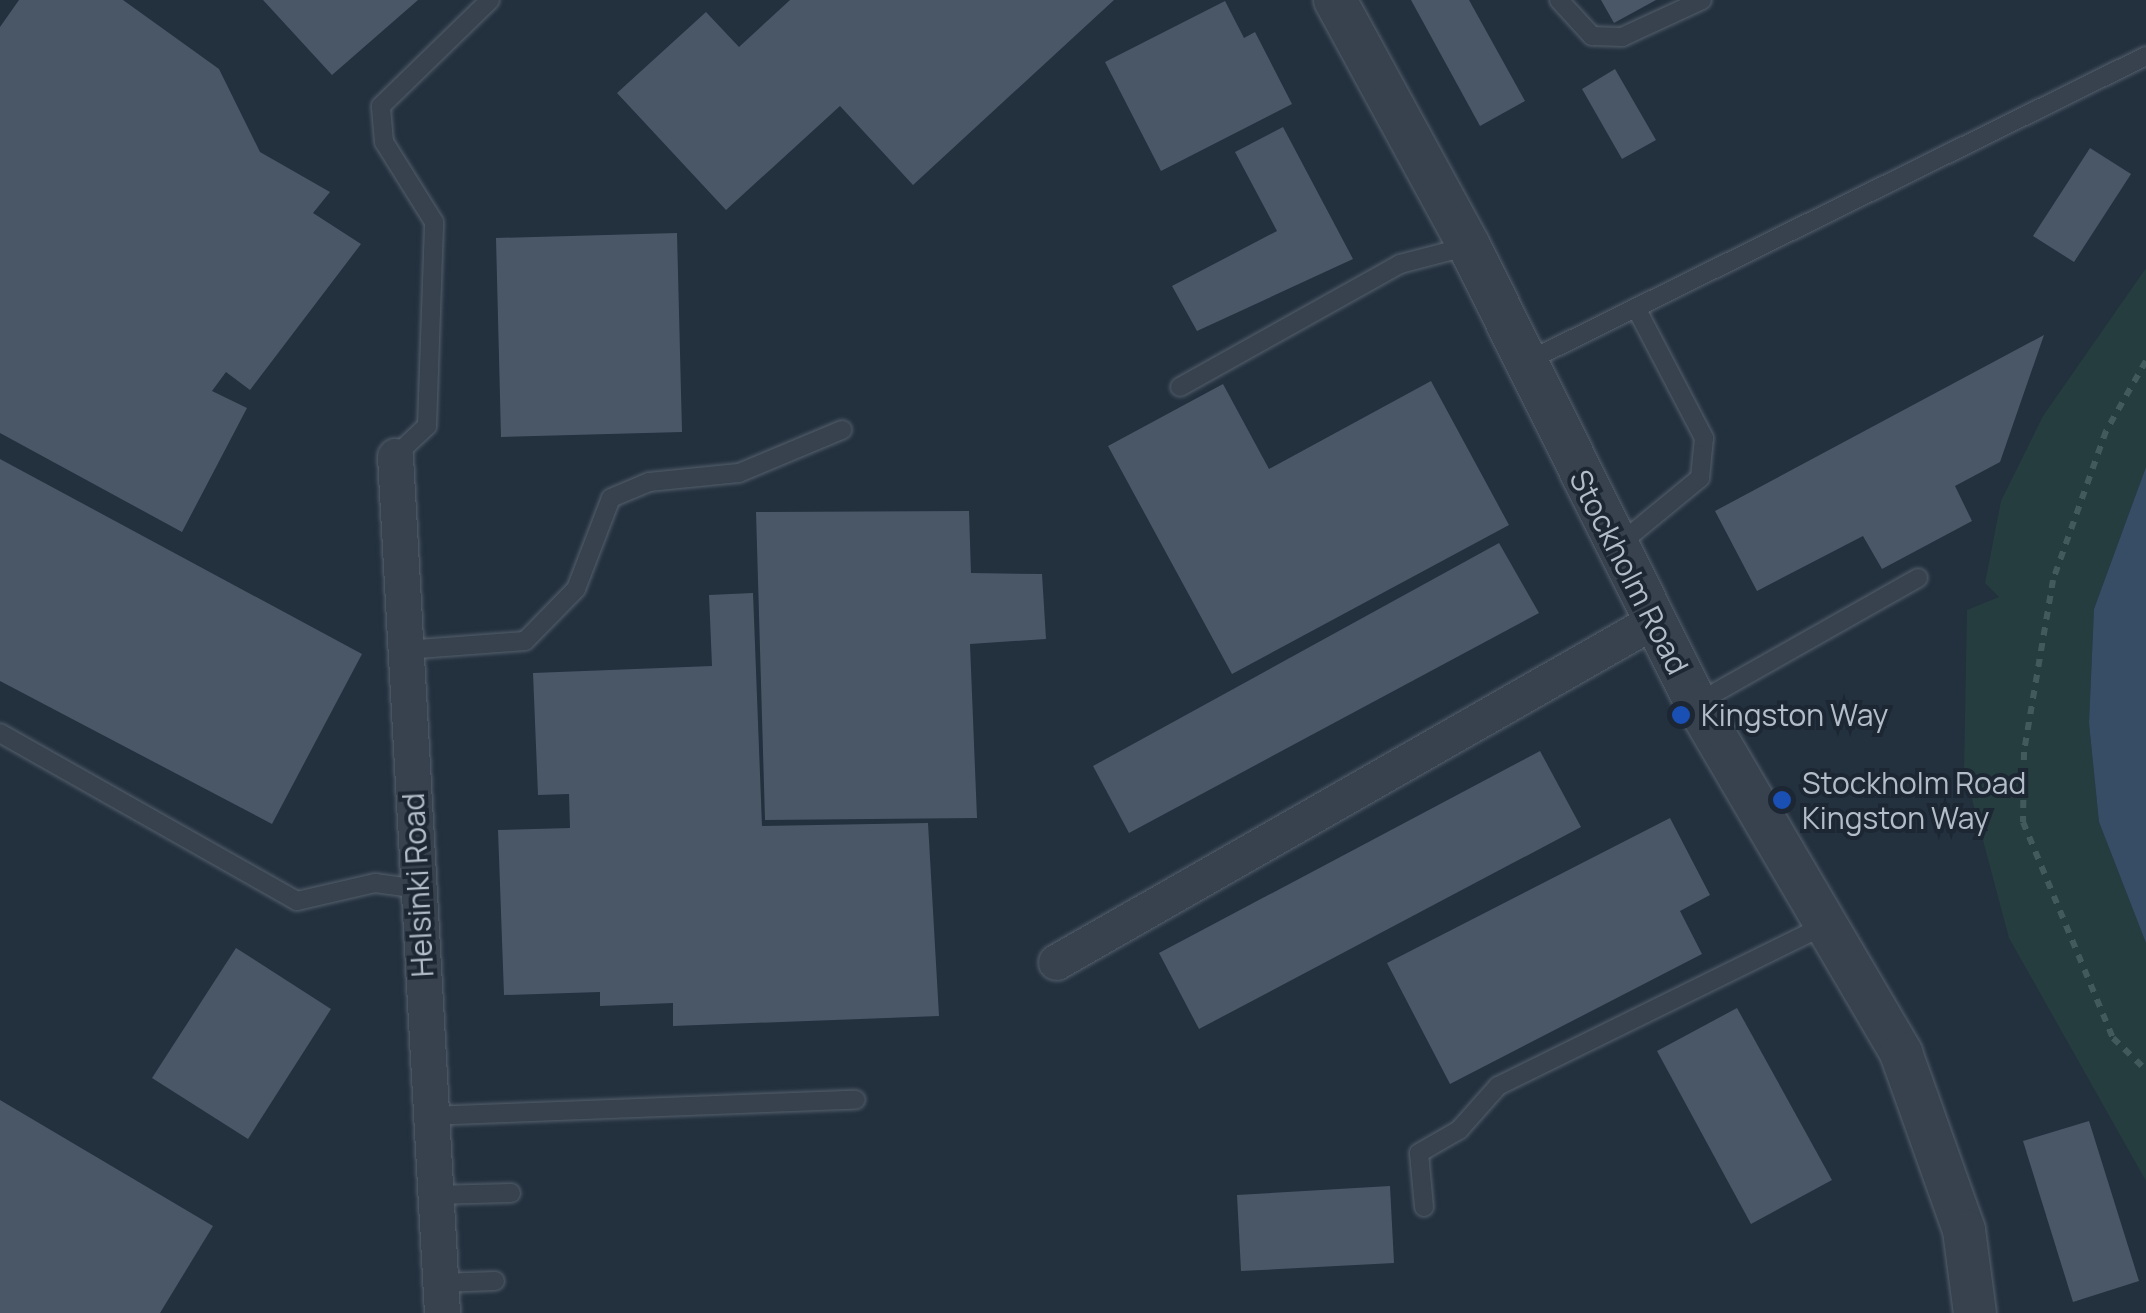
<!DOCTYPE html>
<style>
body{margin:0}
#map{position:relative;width:2146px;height:1313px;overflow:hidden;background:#23303e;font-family:Manrope,sans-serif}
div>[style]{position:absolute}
.green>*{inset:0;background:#253d3f}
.water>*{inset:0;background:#364d65}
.building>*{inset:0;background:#495767}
.path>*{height:6px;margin-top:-3px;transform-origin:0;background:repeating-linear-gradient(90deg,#435a5c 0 8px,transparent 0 16px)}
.roads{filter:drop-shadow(0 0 2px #55606c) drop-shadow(0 0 2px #55606c)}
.service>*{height:18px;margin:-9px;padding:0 9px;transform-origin:9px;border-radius:9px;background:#37424e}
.minor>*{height:35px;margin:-17.5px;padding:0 17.5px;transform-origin:17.5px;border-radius:17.5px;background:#37424e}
.tertiary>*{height:42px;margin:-21px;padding:0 21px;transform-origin:21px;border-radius:21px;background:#37424e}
.dots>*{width:28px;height:28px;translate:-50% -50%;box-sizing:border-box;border:5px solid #1c2733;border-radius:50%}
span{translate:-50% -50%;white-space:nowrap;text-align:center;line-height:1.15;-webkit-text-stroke:8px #1c2733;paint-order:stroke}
.street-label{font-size:30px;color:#b3bdc9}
.poi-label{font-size:30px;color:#b3bdc9}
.left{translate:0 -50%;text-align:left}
</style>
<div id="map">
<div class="green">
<i style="clip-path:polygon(2146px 268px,2146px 467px,2094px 609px,2089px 723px,2099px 822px,2146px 943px,2146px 1181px,2009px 938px,1964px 769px,1967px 610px,1999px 597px,1985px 583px,2001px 501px,2043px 416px)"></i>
</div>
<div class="water">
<i style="clip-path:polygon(2146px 467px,2146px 943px,2099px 822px,2089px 723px,2094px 609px)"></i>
</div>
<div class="building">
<i style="clip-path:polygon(19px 0,123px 0,219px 69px,260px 152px,330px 192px,313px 213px,361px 244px,250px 390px,226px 372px,212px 391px,247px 408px,182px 532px,0 433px,0 27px)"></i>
<i style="clip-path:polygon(263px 0,418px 0,332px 75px)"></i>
<i style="clip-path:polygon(790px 0,1114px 0,913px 185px,840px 106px,726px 210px,617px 93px,706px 12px,739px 47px)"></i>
<i style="clip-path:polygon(1411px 0,1469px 0,1525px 101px,1480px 126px)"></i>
<i style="clip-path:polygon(1601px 0,1656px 0,1614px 23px)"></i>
<i style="clip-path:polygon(1225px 1px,1244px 38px,1255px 32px,1292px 104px,1161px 171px,1105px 62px)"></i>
<i style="clip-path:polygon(1615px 69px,1656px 140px,1622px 159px,1582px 89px)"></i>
<i style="clip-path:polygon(1283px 127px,1353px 259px,1197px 331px,1172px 286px,1277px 231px,1235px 152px)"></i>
<i style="clip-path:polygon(2090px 148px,2131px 174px,2074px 262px,2033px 236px)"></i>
<i style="clip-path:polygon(677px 233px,682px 432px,501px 437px,496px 238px)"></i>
<i style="clip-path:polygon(2044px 335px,2000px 462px,1955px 486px,1972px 521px,1882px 569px,1863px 536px,1757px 591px,1715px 511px)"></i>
<i style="clip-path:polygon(1431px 381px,1509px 525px,1232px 674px,1108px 446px,1223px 384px,1269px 469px)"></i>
<i style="clip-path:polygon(0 459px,362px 654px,272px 824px,0 681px)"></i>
<i style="clip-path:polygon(969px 511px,971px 573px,1042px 574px,1046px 639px,970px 644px,977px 818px,765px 820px,756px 512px)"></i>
<i style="clip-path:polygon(1499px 543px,1539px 613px,1129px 833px,1093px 766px)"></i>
<i style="clip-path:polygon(753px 593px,762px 826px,928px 823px,939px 1016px,673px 1026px,673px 1003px,600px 1006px,600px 992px,504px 995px,498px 830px,570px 828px,569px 794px,538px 795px,533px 673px,712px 666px,709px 595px)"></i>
<i style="clip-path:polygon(1540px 751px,1581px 827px,1199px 1029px,1159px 953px)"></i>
<i style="clip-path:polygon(1670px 818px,1710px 895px,1680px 911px,1702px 954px,1450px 1084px,1387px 963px)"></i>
<i style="clip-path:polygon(236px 948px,331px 1009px,248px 1139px,152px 1078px)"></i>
<i style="clip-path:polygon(1737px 1008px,1832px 1180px,1751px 1224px,1657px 1051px)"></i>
<i style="clip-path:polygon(0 1100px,213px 1226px,160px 1313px,0 1313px)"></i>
<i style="clip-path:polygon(2089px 1121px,2139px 1281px,2073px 1302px,2023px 1141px)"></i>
<i style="clip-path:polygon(1390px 1186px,1394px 1263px,1241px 1271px,1237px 1195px)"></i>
</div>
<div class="path">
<i style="left:2146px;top:361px;width:81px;rotate:119.7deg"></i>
<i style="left:2106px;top:431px;width:158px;rotate:109.6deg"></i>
<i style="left:2053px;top:580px;width:174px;rotate:99.6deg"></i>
<i style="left:2024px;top:752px;width:70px;rotate:90.8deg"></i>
<i style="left:2023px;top:822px;width:234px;rotate:67.4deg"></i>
<i style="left:2113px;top:1038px;width:46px;rotate:44.1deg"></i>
</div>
<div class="roads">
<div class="service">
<i style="left:1559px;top:0;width:49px;rotate:47.5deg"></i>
<i style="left:1592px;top:36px;width:30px;rotate:2deg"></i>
<i style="left:1622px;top:37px;width:88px;rotate:-24.8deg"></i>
<i style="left:1524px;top:363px;width:694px;rotate:-26.27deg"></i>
<i style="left:1180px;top:387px;width:252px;rotate:-29.2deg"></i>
<i style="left:1400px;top:264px;width:71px;rotate:-14.6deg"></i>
<i style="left:395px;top:456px;width:44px;rotate:-43.2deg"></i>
<i style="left:427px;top:426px;width:204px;rotate:-88deg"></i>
<i style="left:434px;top:222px;width:94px;rotate:-122deg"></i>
<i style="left:384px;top:142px;width:36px;rotate:-95deg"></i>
<i style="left:381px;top:106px;width:152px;rotate:-44.2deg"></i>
<i style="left:1616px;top:547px;width:109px;rotate:-39.4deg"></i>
<i style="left:1700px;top:478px;width:40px;rotate:-84.3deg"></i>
<i style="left:1704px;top:438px;width:147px;rotate:-117.6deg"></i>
<i style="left:405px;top:650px;width:120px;rotate:-4.3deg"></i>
<i style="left:525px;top:641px;width:73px;rotate:-45.6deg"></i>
<i style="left:576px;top:589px;width:97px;rotate:-69deg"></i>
<i style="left:611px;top:498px;width:41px;rotate:-22.8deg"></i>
<i style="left:649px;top:482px;width:90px;rotate:-5.7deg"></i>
<i style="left:739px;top:473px;width:112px;rotate:-22.7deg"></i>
<i style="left:1697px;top:703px;width:254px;rotate:-29.5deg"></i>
<i style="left:0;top:733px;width:341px;rotate:29.5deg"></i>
<i style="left:297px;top:901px;width:80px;rotate:-13deg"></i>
<i style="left:375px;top:883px;width:43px;rotate:7.9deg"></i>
<i style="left:431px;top:1116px;width:425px;rotate:-2.2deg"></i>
<i style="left:435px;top:1195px;width:76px;rotate:-1.5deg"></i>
<i style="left:1424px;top:1207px;width:54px;rotate:-95.3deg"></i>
<i style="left:1419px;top:1153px;width:46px;rotate:-29.9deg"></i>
<i style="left:1459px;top:1130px;width:59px;rotate:-48.4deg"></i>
<i style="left:1498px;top:1086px;width:364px;rotate:-26.2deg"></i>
<i style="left:440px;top:1283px;width:55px;rotate:-2.1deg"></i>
</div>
<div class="minor">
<i style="left:395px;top:456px;width:858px;rotate:86.86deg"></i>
<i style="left:1056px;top:962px;width:688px;rotate:-29.73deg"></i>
</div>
<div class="tertiary">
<i style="left:1335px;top:0;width:280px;rotate:61.4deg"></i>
<i style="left:1469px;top:246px;width:510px;rotate:63.59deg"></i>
<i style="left:1696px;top:703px;width:406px;rotate:59.6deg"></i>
<i style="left:1901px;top:1053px;width:188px;rotate:70.4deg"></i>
<i style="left:1964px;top:1230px;width:84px;rotate:82.5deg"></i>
</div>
</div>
<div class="dots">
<i style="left:1681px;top:715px;background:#1a4fb4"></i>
<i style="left:1782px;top:800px;background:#1a4fb4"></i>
</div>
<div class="street-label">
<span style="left:1629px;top:572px;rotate:63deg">Stockholm Road</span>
<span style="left:418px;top:885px;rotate:-93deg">Helsinki Road</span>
</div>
<div class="poi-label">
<span class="left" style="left:1701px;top:715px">Kingston Way</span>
<span class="left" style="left:1802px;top:800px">Stockholm Road<br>Kingston Way</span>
</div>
</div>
